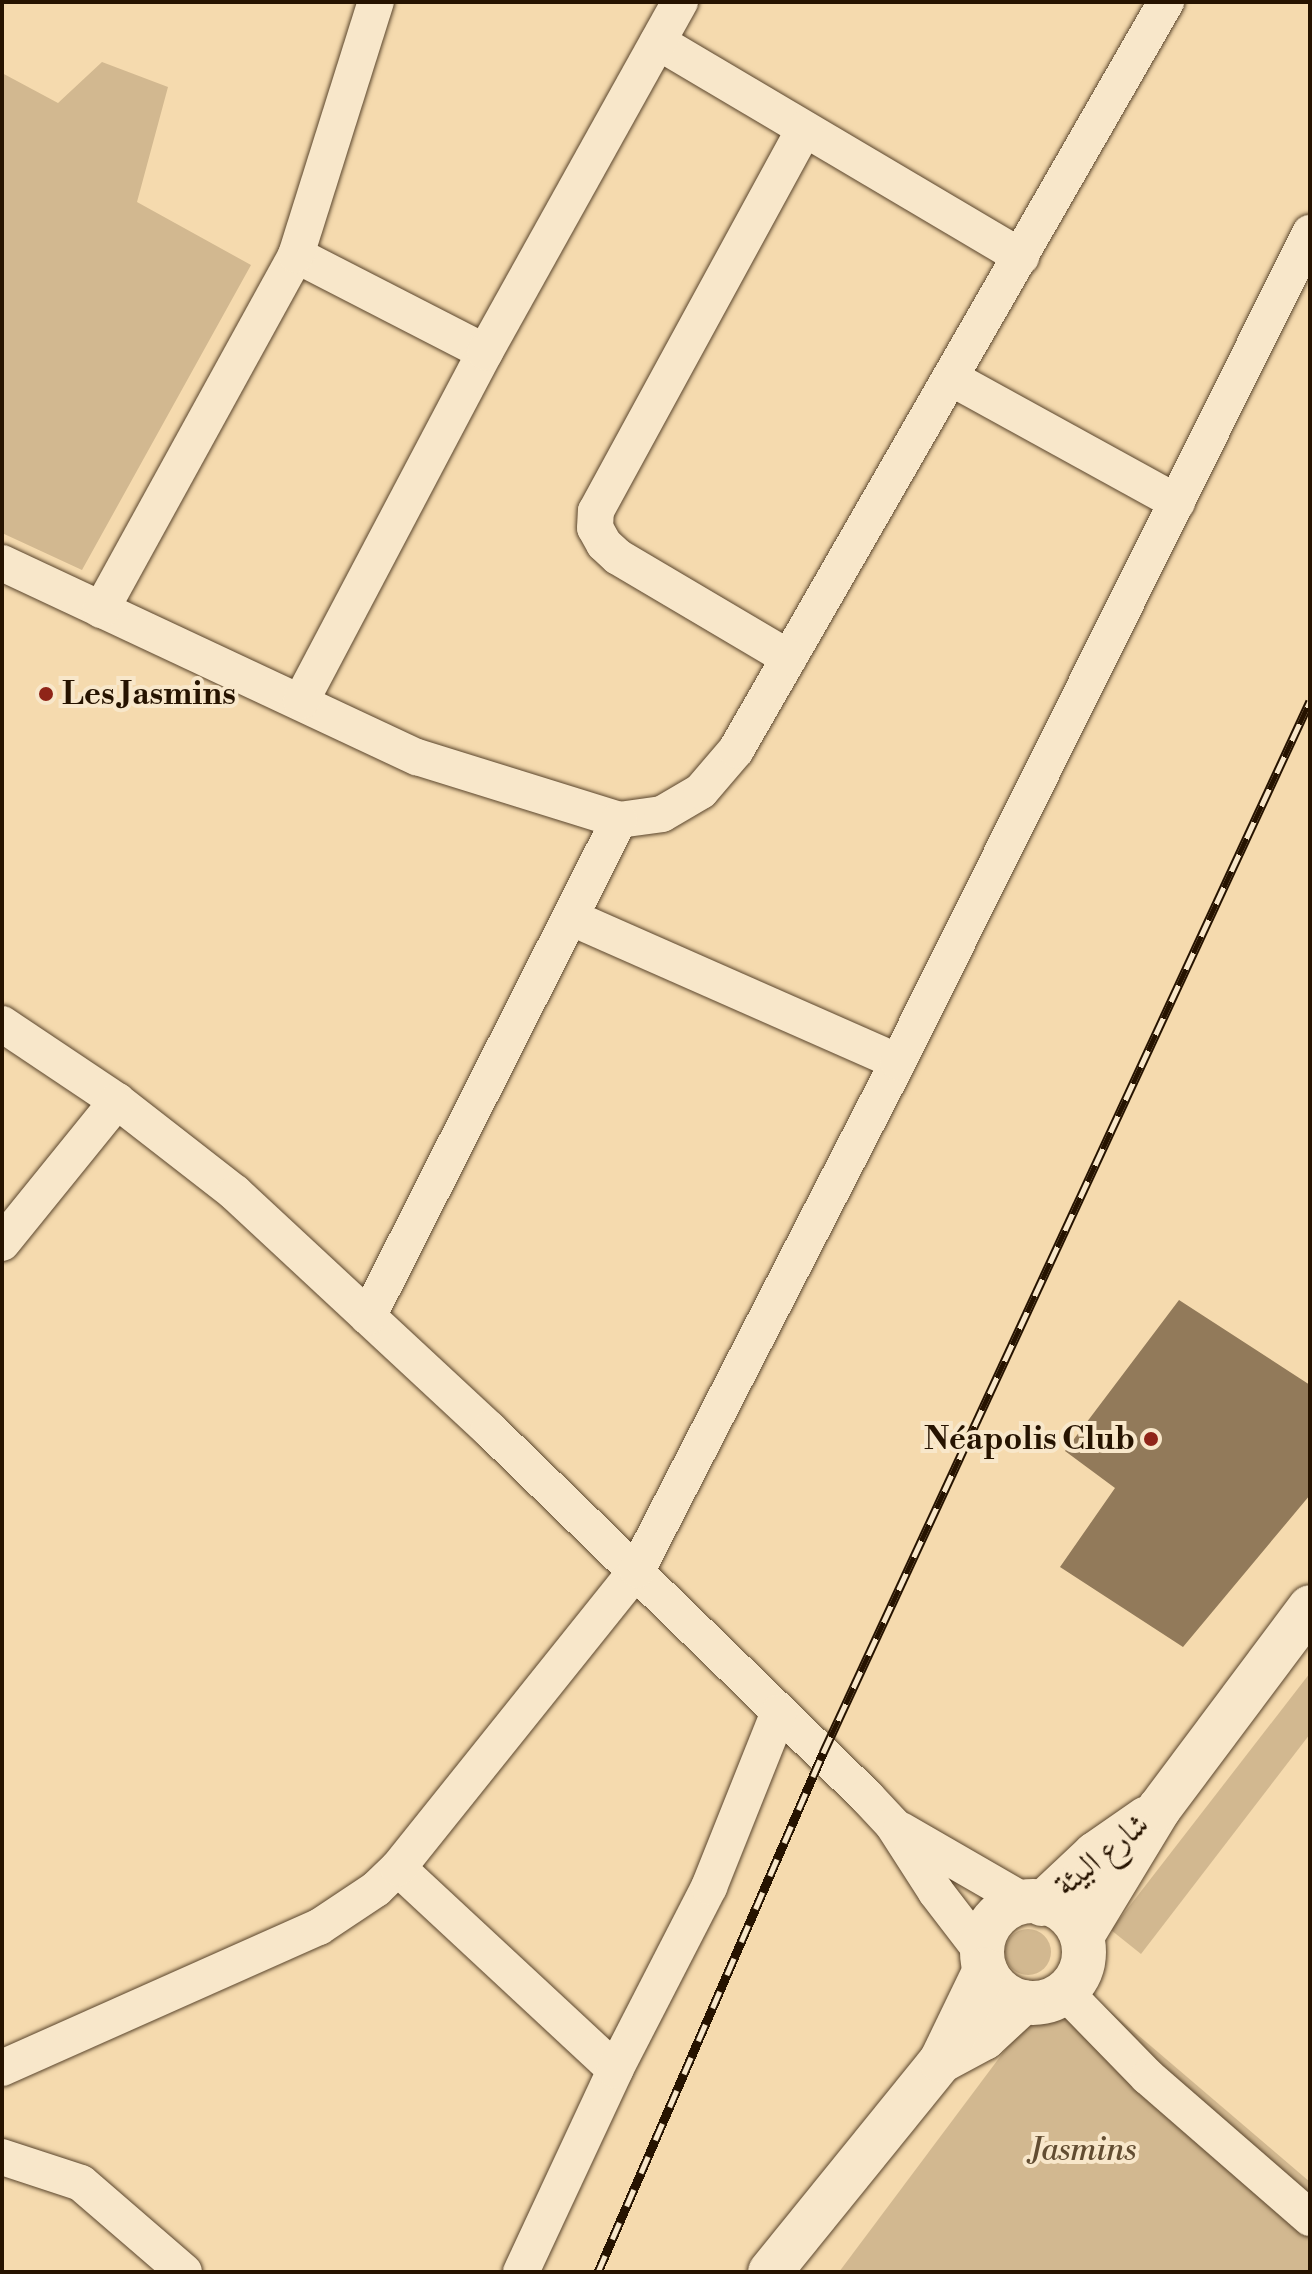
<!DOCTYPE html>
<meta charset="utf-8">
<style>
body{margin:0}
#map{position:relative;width:1312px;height:2274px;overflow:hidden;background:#f5daae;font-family:"Libre Bodoni",Amiri,serif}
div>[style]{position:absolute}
.green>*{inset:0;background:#d2b890}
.round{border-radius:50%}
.building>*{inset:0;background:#927a5a}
.roads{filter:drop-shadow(0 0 2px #5a452c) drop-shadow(0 0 2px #5a452c)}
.street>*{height:36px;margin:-18px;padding:0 18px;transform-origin:18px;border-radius:18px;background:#f8e7ca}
.secondary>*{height:44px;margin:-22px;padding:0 22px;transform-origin:22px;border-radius:22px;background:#f8e7ca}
.secondary>.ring{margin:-22px;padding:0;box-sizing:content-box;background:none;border:44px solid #f8e7ca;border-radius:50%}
.rail>*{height:9px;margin-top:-4.5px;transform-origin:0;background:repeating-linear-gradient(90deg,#f8e7ca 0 18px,#261300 0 36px);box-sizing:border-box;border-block:2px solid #261300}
.dots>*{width:22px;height:22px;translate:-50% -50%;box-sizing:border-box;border:4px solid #f8e7ca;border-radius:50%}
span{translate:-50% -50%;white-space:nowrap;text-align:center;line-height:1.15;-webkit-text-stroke:8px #f8e7ca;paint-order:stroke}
.poi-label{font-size:32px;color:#261300;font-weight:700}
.left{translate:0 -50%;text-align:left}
.right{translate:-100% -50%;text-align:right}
.street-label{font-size:32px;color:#261300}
.park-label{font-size:32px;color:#624d32;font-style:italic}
.frame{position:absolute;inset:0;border:4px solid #261300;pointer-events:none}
</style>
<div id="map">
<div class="green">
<i style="clip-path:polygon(102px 62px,168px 87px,137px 202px,251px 265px,82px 570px,2px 533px,2px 73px,58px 103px)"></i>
<i style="clip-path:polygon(1310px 1673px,1310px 1734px,1141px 1954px,1111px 1930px)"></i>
<i class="round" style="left:1005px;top:1929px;width:46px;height:46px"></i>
<i style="clip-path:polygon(1097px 2000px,1310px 2182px,1310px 2272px,839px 2272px,1020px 2030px)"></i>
</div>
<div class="building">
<i style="clip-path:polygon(1179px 1300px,1310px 1385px,1310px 1495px,1183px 1647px,1060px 1567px,1115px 1488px,1065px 1451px)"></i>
</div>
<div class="roads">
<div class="street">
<i style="left:658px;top:42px;width:422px;rotate:30.6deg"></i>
<i style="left:296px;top:255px;width:212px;rotate:27.2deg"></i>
<i style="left:951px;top:378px;width:258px;rotate:28.8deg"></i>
<i style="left:2px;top:563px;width:458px;rotate:25.1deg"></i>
<i style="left:417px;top:757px;width:212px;rotate:17.3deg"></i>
<i style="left:619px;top:820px;width:43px;rotate:-7.9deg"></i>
<i style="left:662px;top:814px;width:45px;rotate:-30.5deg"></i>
<i style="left:701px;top:791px;width:54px;rotate:-49.5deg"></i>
<i style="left:736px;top:750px;width:863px;rotate:-60.11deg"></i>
<i style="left:101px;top:610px;width:405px;rotate:-61.2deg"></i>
<i style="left:296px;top:255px;width:265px;rotate:-72.5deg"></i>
<i style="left:789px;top:658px;width:199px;rotate:-149.4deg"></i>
<i style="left:618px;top:557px;width:19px;rotate:-137deg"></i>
<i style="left:604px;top:544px;width:18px;rotate:-119deg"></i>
<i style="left:595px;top:528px;width:17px;rotate:-87deg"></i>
<i style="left:596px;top:511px;width:435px;rotate:-61.4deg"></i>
<i style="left:301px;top:701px;width:395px;rotate:-62.2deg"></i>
<i style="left:485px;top:352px;width:401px;rotate:-60.9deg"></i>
<i style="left:572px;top:918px;width:356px;rotate:23.8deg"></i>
<i style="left:2px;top:1024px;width:138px;rotate:33.8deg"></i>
<i style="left:117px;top:1101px;width:150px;rotate:37.9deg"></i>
<i style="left:235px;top:1193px;width:347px;rotate:42.9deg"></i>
<i style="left:489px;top:1429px;width:528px;rotate:44.23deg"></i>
<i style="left:867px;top:1797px;width:38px;rotate:47deg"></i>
<i style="left:893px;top:1825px;width:80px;rotate:57.3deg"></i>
<i style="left:936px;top:1892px;width:76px;rotate:52.5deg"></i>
<i style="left:2px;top:1243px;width:183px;rotate:-51deg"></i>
<i style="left:368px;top:1317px;width:557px;rotate:-63.2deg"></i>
<i style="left:901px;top:1830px;width:142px;rotate:30deg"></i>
<i style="left:398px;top:1868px;width:296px;rotate:42.9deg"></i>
<i style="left:1065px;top:1992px;width:119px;rotate:45.7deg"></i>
<i style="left:1148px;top:2077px;width:215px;rotate:41deg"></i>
<i style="left:2px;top:2068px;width:347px;rotate:-24deg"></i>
<i style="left:319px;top:1927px;width:69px;rotate:-33.7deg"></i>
<i style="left:376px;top:1889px;width:30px;rotate:-44deg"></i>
<i style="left:398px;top:1868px;width:382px;rotate:-51.3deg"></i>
<i style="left:637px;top:1570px;width:571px;rotate:-62.81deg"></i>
<i style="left:898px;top:1062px;width:926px;rotate:-63.57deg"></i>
<i style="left:2px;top:2157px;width:83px;rotate:18.2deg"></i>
<i style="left:81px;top:2183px;width:136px;rotate:40.8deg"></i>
<i style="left:521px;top:2272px;width:223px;rotate:-65deg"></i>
<i style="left:615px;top:2070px;width:206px;rotate:-62.8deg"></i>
<i style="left:709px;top:1887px;width:188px;rotate:-68.2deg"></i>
</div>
<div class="secondary">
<i class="ring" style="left:982px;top:1901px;width:58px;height:58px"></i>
<i style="left:1042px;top:1904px;width:73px;rotate:-43.3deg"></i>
<i style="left:1095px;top:1854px;width:63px;rotate:-34.7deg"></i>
<i style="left:1082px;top:1936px;width:149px;rotate:-58.8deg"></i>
<i style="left:1159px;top:1809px;width:252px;rotate:-53.2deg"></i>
<i style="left:941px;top:2061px;width:49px;rotate:-28.1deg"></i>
<i style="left:984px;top:2038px;width:53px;rotate:-42.7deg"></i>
<i style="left:770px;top:2272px;width:272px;rotate:-51deg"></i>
<i style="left:941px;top:2061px;width:101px;rotate:-64.2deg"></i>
</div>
</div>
<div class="rail">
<i style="left:598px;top:2272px;width:566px;rotate:-66.56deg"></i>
<i style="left:823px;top:1753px;width:1159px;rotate:-65.16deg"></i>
</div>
<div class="dots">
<i style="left:46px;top:694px;background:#8f2418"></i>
<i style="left:1151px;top:1439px;background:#8f2418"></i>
</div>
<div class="poi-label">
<span class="left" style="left:62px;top:694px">Les Jasmins</span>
<span class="right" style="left:1135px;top:1439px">Néapolis Club</span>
</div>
<div class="street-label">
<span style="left:1102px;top:1855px;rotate:-39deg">شارع البيئة</span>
</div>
<div class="park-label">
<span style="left:1083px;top:2150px">Jasmins</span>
</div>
<div class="frame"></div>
</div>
